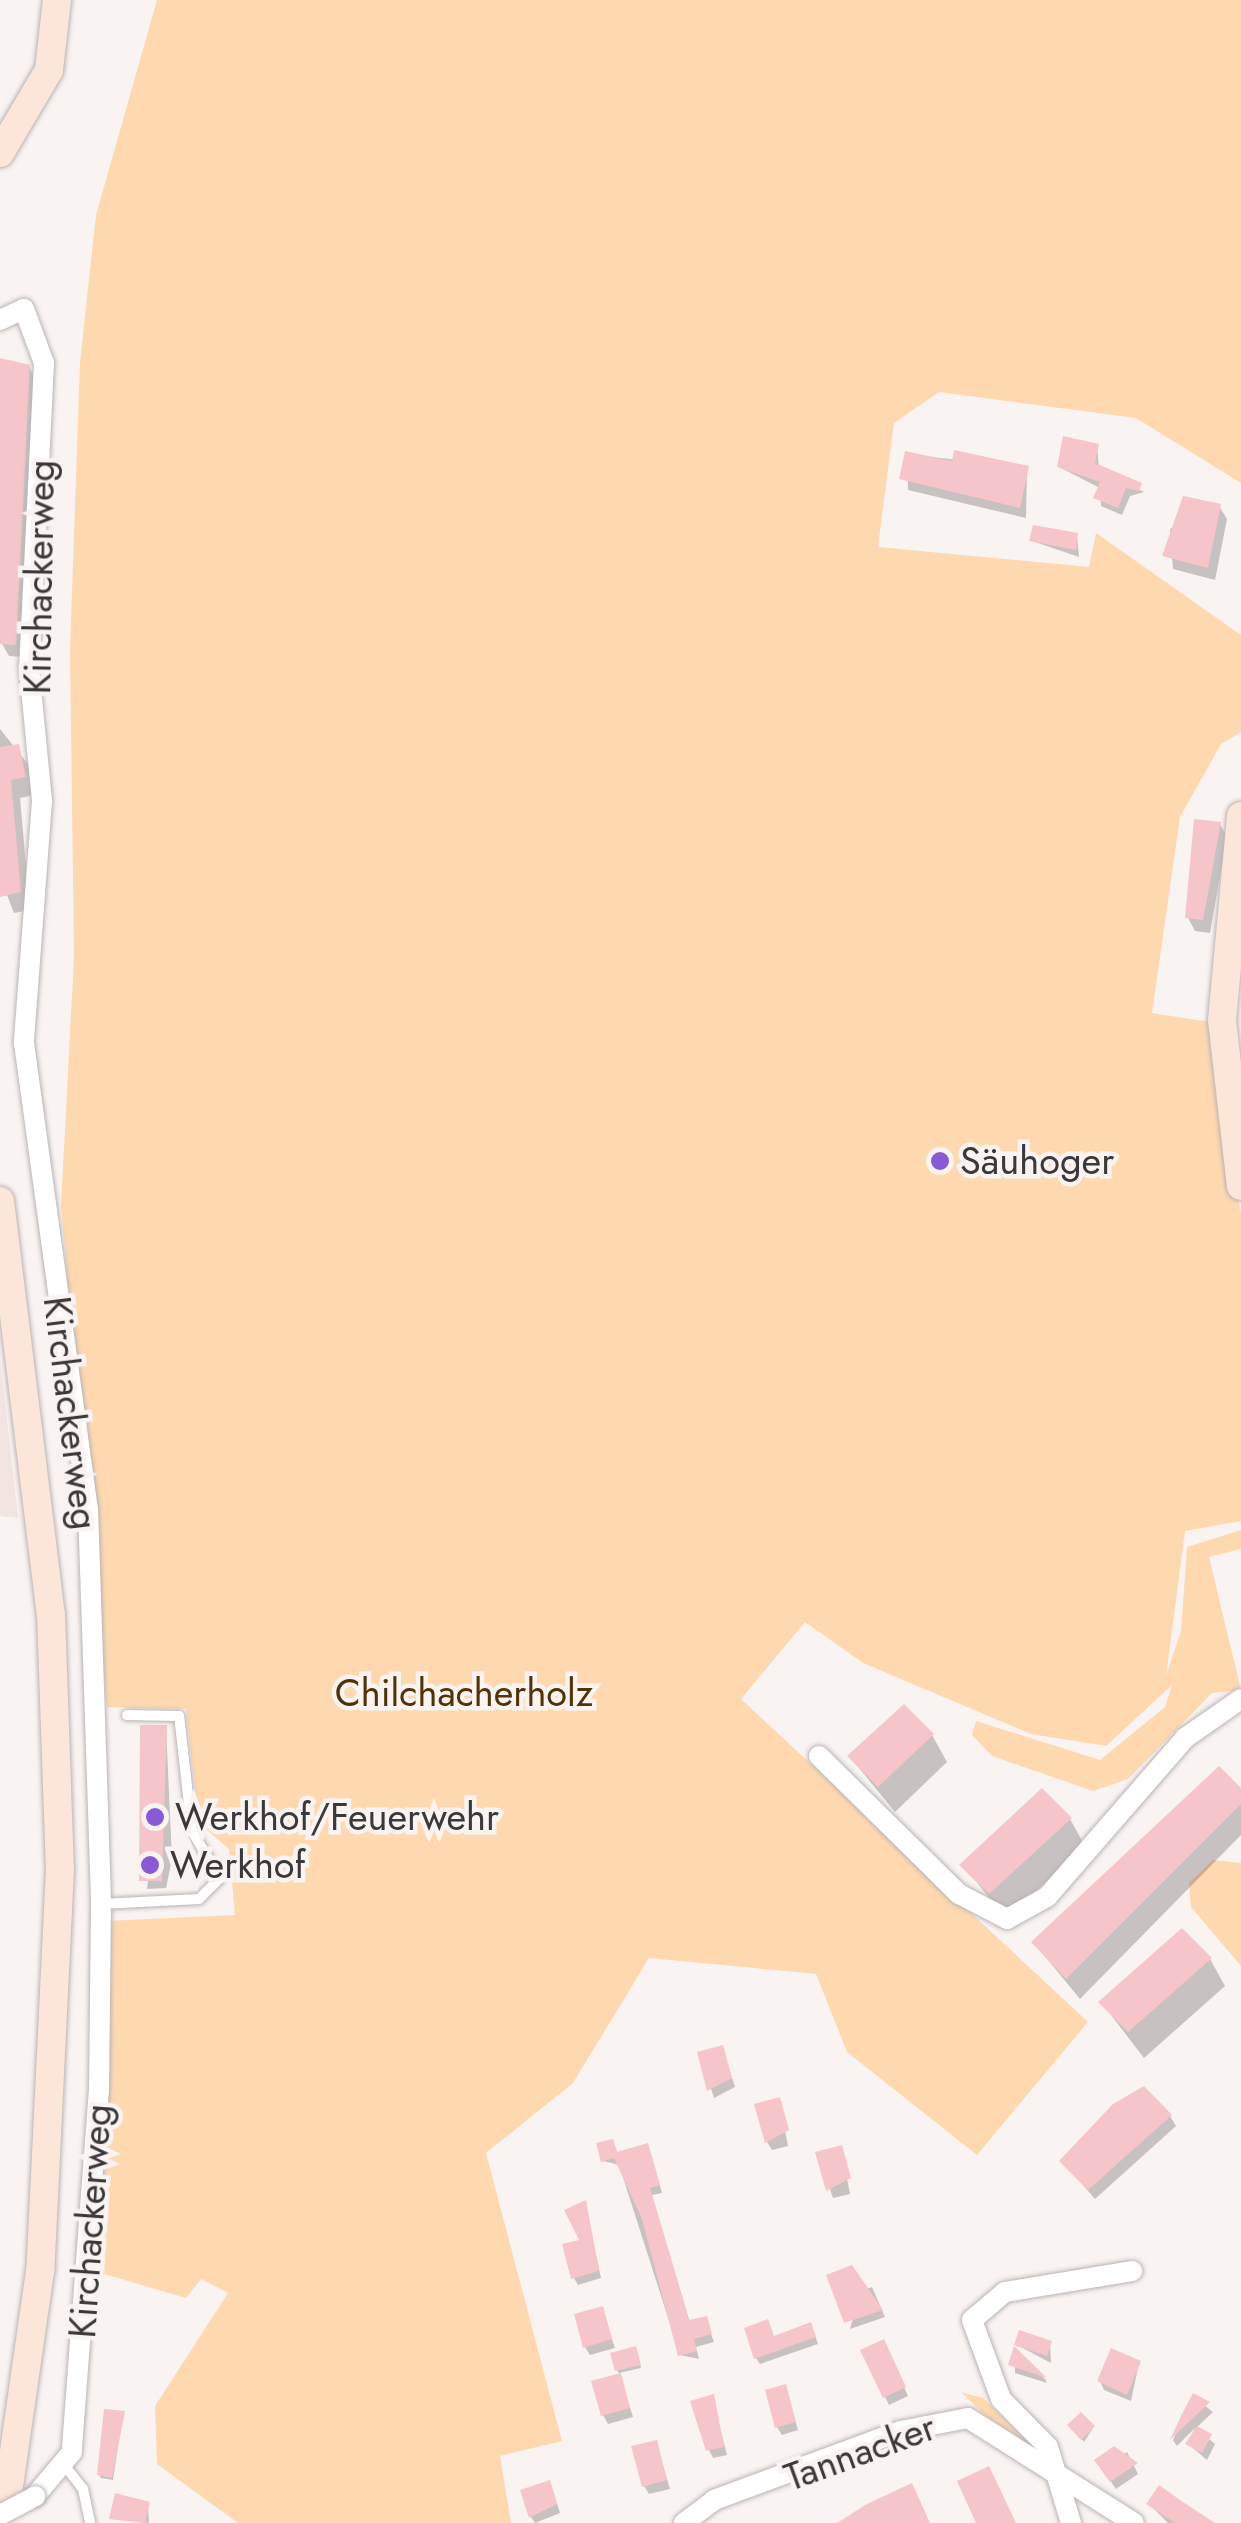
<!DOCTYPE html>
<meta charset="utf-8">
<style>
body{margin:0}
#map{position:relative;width:1241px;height:2523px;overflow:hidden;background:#f9f3f2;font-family:Jost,sans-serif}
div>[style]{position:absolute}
.built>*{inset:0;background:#f1e4e1}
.green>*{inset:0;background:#fed9b0}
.shadow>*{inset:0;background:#0003}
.building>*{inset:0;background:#f5c5c9}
.roads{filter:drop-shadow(0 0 2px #bab4b3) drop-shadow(0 0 2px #bab4b3)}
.lane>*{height:10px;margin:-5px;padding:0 5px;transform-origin:5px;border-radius:5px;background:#fff}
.street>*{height:20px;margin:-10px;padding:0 10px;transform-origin:10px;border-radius:10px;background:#fff}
.secondary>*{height:28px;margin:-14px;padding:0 14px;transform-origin:14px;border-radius:14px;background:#fbe6d9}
.bridges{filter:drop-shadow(0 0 2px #bab4b3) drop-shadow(0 0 2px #bab4b3)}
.street-bridge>*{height:20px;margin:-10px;padding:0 10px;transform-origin:10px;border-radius:10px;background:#fff}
.dots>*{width:28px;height:28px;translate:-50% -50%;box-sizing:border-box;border:5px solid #f9f3f2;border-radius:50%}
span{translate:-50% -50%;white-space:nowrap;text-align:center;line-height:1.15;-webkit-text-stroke:9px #f9f3f2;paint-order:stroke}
.street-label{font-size:38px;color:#3a3838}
.poi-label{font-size:38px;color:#3a3838}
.left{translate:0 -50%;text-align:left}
.park-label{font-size:38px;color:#523203}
</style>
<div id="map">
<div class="built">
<i style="clip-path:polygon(0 1359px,18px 1518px,0 1516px)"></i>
</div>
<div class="green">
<i style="clip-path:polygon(157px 0,1241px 0,1241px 483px,1136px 418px,939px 392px,894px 423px,878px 547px,1089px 567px,1096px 533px,1241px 635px,1241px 732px,1221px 744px,1180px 817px,1152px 1013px,1210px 1022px,1241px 1214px,1241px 1521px,1185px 1531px,1166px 1676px,1181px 1631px,1187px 1547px,1241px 1530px,1241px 1549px,1209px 1557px,1241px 1690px,1212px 1693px,1128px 1779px,1093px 1791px,992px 1756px,972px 1735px,976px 1721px,1100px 1760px,1165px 1707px,1172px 1685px,1106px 1746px,1031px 1734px,863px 1663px,805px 1622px,741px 1699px,1088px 2022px,977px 2155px,847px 2052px,816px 1974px,649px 1958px,573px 2083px,486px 2153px,562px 2441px,500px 2456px,511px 2523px,238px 2523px,157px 2464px,155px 2406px,228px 2293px,201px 2279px,186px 2298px,101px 2273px,106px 1921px,235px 1915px,229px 1849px,199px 1823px,186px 1709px,107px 1707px,61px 1206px,74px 957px,70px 650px,80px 362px,96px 215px)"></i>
<i style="clip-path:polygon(1213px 1860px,1241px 1863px,1241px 1966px,1191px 1907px,1189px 1883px)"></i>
<i style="clip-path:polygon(961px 2392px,983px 2398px,1036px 2450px,985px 2415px)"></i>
</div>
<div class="shadow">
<i style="clip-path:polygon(0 362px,29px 367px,36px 381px,23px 657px,9px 656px,0 640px)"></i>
<i style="clip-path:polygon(1097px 446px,1099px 468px,1144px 492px,1130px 496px,1122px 515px,1101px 506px,1100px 488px,1059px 467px)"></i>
<i style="clip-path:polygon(907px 454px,1027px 468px,1026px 518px,908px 490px)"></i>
<i style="clip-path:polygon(1219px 506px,1227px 519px,1215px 580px,1173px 569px,1170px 529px)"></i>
<i style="clip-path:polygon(1077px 536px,1079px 557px,1032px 541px)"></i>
<i style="clip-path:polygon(0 729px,28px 764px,34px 795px,20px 798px,30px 910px,14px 913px,0 877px)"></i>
<i style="clip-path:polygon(1220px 824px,1227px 837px,1210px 933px,1195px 931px,1188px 918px)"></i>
<i style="clip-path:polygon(166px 1727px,172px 1859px,166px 1888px,147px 1889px)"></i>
<i style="clip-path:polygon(932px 1735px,947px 1762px,895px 1812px,850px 1757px)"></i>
<i style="clip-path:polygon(1241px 1791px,1241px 1835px,1080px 1999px,1034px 1943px)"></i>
<i style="clip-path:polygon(1070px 1819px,1085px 1846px,1006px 1919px,963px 1865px)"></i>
<i style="clip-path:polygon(1210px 1959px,1225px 1986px,1144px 2058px,1101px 2002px)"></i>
<i style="clip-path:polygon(722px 2048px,735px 2087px,714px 2098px,700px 2054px)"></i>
<i style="clip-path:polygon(779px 2100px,788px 2146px,772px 2150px,767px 2142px)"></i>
<i style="clip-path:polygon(1170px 2116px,1176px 2126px,1095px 2199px,1062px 2161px)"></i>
<i style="clip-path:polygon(612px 2142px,618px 2154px,651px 2154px,662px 2193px,652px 2195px,690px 2323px,705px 2318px,714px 2342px,696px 2347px,699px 2359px,680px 2355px,619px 2165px,603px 2161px)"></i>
<i style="clip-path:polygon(841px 2148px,850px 2194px,833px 2198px,818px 2154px)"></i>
<i style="clip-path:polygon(585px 2203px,601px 2278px,578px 2285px,574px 2278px)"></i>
<i style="clip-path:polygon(872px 2287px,885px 2317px,850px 2329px,861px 2291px)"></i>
<i style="clip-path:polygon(602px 2309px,615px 2348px,590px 2355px,585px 2347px)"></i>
<i style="clip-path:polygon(814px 2332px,818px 2344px,760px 2364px,756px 2358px,774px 2338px)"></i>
<i style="clip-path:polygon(1050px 2343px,1051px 2363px,1017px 2345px)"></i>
<i style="clip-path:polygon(887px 2350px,908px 2396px,889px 2405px,885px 2397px)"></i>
<i style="clip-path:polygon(1015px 2350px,1045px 2379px,1047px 2383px,1015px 2373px)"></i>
<i style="clip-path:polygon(637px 2352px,641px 2368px,619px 2373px,617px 2370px)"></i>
<i style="clip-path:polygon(1139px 2363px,1131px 2401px,1104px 2390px,1100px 2381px)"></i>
<i style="clip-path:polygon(620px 2376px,633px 2417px,608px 2424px,603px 2415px)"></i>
<i style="clip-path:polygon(785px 2387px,798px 2430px,782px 2435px,777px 2427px)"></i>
<i style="clip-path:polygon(712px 2397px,727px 2455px,713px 2458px,709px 2450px)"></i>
<i style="clip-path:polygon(1194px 2397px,1213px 2412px,1196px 2428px,1215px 2444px,1207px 2460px,1188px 2444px,1195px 2428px,1177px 2446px,1173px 2440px)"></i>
<i style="clip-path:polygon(123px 2413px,113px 2480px,101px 2478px,99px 2475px)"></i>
<i style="clip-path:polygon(1093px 2428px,1084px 2442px,1072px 2429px)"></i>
<i style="clip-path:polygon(656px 2443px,670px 2489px,649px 2494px,644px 2486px)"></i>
<i style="clip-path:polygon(1127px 2452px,1138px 2474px,1116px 2489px,1102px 2469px)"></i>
<i style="clip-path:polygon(553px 2491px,560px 2513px,535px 2523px,531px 2517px)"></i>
<i style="clip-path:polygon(148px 2504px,149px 2523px,112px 2519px)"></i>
<i style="clip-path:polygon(1149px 2504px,1204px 2523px,1168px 2523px)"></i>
</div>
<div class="building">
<i style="clip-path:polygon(0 358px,30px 365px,16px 645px,0 644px)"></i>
<i style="clip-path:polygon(1063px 436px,1099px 444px,1095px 463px,1142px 483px,1139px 491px,1126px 488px,1118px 508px,1093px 498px,1100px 482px,1057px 467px)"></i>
<i style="clip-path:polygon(954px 450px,1029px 466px,1020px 508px,899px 479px,905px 451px,952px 461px)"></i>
<i style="clip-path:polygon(1183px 496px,1221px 504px,1208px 568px,1162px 556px)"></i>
<i style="clip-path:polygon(1033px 525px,1078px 533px,1076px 550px,1029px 541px)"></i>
<i style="clip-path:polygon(19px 744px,26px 777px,11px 780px,21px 892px,0 897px,0 747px)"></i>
<i style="clip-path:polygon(1194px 819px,1221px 822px,1203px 920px,1185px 918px)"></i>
<i style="clip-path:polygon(904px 1704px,934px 1734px,878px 1787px,847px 1756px)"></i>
<i style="clip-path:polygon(140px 1725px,167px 1725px,162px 1881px,139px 1881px)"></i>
<i style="clip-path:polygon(1219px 1766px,1241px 1788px,1241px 1804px,1066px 1979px,1031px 1942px)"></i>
<i style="clip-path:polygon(1042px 1788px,1072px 1818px,989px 1894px,959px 1865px)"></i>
<i style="clip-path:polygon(1182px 1928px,1212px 1958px,1128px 2032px,1098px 2002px)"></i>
<i style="clip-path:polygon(723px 2045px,732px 2078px,707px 2091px,697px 2052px)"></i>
<i style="clip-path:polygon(1144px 2086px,1172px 2115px,1088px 2190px,1059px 2161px,1113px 2104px)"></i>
<i style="clip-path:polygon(780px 2097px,789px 2130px,765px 2143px,754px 2104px)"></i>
<i style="clip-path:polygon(613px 2139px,617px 2152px,648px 2143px,660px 2185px,650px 2188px,689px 2320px,707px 2316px,712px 2334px,694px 2339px,697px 2351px,678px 2356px,642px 2219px,614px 2158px,601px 2162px,596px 2143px)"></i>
<i style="clip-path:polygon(842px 2145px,851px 2178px,826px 2191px,815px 2152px)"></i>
<i style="clip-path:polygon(586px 2200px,599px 2271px,571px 2279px,562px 2244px,579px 2240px,564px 2210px)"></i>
<i style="clip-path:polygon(852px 2265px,883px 2310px,844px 2323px,826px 2275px)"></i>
<i style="clip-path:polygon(603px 2306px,612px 2339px,583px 2348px,574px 2314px)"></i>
<i style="clip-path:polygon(768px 2319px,774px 2336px,811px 2322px,816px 2337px,754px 2359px,744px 2328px)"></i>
<i style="clip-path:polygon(1019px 2330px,1052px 2341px,1047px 2356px,1014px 2345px)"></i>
<i style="clip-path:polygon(884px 2339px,906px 2387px,883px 2398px,860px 2350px)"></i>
<i style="clip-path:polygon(636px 2346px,641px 2365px,615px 2371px,610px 2353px)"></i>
<i style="clip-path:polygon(1014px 2346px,1047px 2378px,1008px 2365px)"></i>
<i style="clip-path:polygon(1111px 2348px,1141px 2361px,1127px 2395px,1097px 2381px)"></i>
<i style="clip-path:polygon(621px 2373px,630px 2408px,601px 2416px,591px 2381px)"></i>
<i style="clip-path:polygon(786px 2384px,796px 2422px,775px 2428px,765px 2390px)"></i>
<i style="clip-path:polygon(1193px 2393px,1210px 2402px,1170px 2440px,1182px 2414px)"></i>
<i style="clip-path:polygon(714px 2394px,724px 2447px,706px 2451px,690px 2401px)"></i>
<i style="clip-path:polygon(104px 2409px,125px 2411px,112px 2478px,97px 2475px)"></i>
<i style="clip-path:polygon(1081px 2412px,1095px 2426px,1081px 2440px,1067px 2425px)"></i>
<i style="clip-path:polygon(1197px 2426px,1212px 2434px,1202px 2453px,1185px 2444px)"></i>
<i style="clip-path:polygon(657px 2440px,667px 2480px,642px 2487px,631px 2446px)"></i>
<i style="clip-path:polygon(1114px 2446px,1138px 2463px,1110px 2482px,1094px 2460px)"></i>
<i style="clip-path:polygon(989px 2466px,1016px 2523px,976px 2523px,957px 2481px)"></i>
<i style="clip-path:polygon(550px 2480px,557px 2504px,529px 2518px,520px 2490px)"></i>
<i style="clip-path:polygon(912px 2483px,930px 2523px,837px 2523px,867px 2504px)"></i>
<i style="clip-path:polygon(1159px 2485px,1183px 2502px,1215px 2523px,1175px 2523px,1146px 2504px)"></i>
<i style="clip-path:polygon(115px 2493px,150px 2502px,145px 2523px,109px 2519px)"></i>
</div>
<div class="roads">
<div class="lane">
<i style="left:101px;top:1904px;width:98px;rotate:-2.9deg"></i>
<i style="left:199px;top:1899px;width:30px;rotate:-45deg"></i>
<i style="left:220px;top:1878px;width:55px;rotate:-120.8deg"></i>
<i style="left:192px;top:1831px;width:116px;rotate:-96.4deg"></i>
<i style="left:179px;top:1716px;width:52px;rotate:-178.9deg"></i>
<i style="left:65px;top:2466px;width:29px;rotate:52deg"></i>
<i style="left:83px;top:2489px;width:35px;rotate:78deg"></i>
</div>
<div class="street">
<i style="left:0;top:320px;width:26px;rotate:-25deg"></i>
<i style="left:24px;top:309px;width:58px;rotate:69.7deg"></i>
<i style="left:44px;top:363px;width:305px;rotate:92.8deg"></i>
<i style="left:29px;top:668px;width:134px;rotate:84.4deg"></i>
<i style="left:42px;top:801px;width:243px;rotate:94.3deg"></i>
<i style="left:24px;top:1043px;width:469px;rotate:82.2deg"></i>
<i style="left:88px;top:1508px;width:396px;rotate:88.1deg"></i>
<i style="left:101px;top:1904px;width:185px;rotate:90.6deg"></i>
<i style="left:99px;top:2089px;width:364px;rotate:94.3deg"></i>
<i style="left:72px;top:2452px;width:57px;rotate:130.1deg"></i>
<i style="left:819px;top:1756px;width:197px;rotate:44.6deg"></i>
<i style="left:959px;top:1894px;width:54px;rotate:27.5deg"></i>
<i style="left:1007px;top:1919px;width:46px;rotate:-28.8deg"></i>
<i style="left:1047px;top:1897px;width:211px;rotate:-49deg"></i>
<i style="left:1185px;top:1738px;width:68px;rotate:-34.9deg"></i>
<i style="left:684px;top:2523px;width:38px;rotate:-37deg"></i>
<i style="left:714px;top:2500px;width:199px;rotate:-20.3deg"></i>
<i style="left:901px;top:2431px;width:68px;rotate:-11deg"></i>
<i style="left:968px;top:2418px;width:196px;rotate:32.3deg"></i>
<i style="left:1071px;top:2523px;width:79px;rotate:-106.8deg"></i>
<i style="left:1048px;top:2447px;width:67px;rotate:-134.4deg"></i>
<i style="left:1001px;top:2399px;width:84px;rotate:-110.2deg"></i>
<i style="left:972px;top:2320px;width:43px;rotate:-40.3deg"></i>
<i style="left:1005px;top:2292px;width:129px;rotate:-9.4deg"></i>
</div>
<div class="secondary">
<i style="left:0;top:153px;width:96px;rotate:-59.4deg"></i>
<i style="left:49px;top:70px;width:70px;rotate:-83.5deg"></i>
<i style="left:1241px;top:816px;width:205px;rotate:95.3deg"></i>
<i style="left:1222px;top:1020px;width:167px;rotate:83.5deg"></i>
<i style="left:0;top:1201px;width:416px;rotate:83deg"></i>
<i style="left:51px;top:1614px;width:255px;rotate:88deg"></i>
<i style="left:60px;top:1869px;width:402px;rotate:92.8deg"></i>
<i style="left:40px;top:2271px;width:224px;rotate:98.2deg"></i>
</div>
</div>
<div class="bridges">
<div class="street-bridge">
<i style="left:0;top:2515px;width:40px;rotate:-28deg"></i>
</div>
</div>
<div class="dots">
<i style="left:940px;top:1161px;background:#865bd5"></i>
<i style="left:155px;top:1817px;background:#865bd5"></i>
<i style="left:150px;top:1865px;background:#865bd5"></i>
</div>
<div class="street-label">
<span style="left:39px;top:577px;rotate:-89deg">Kirchackerweg</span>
<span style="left:71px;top:1413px;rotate:83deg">Kirchackerweg</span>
<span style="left:90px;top:2221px;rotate:-86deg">Kirchackerweg</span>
<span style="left:860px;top:2452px;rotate:-20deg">Tannacker</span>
</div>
<div class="poi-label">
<span class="left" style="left:960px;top:1161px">Säuhoger</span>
<span class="left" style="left:175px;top:1817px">Werkhof/Feuerwehr</span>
<span class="left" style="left:170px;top:1865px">Werkhof</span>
</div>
<div class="park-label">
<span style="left:464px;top:1693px">Chilchacherholz</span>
</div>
</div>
